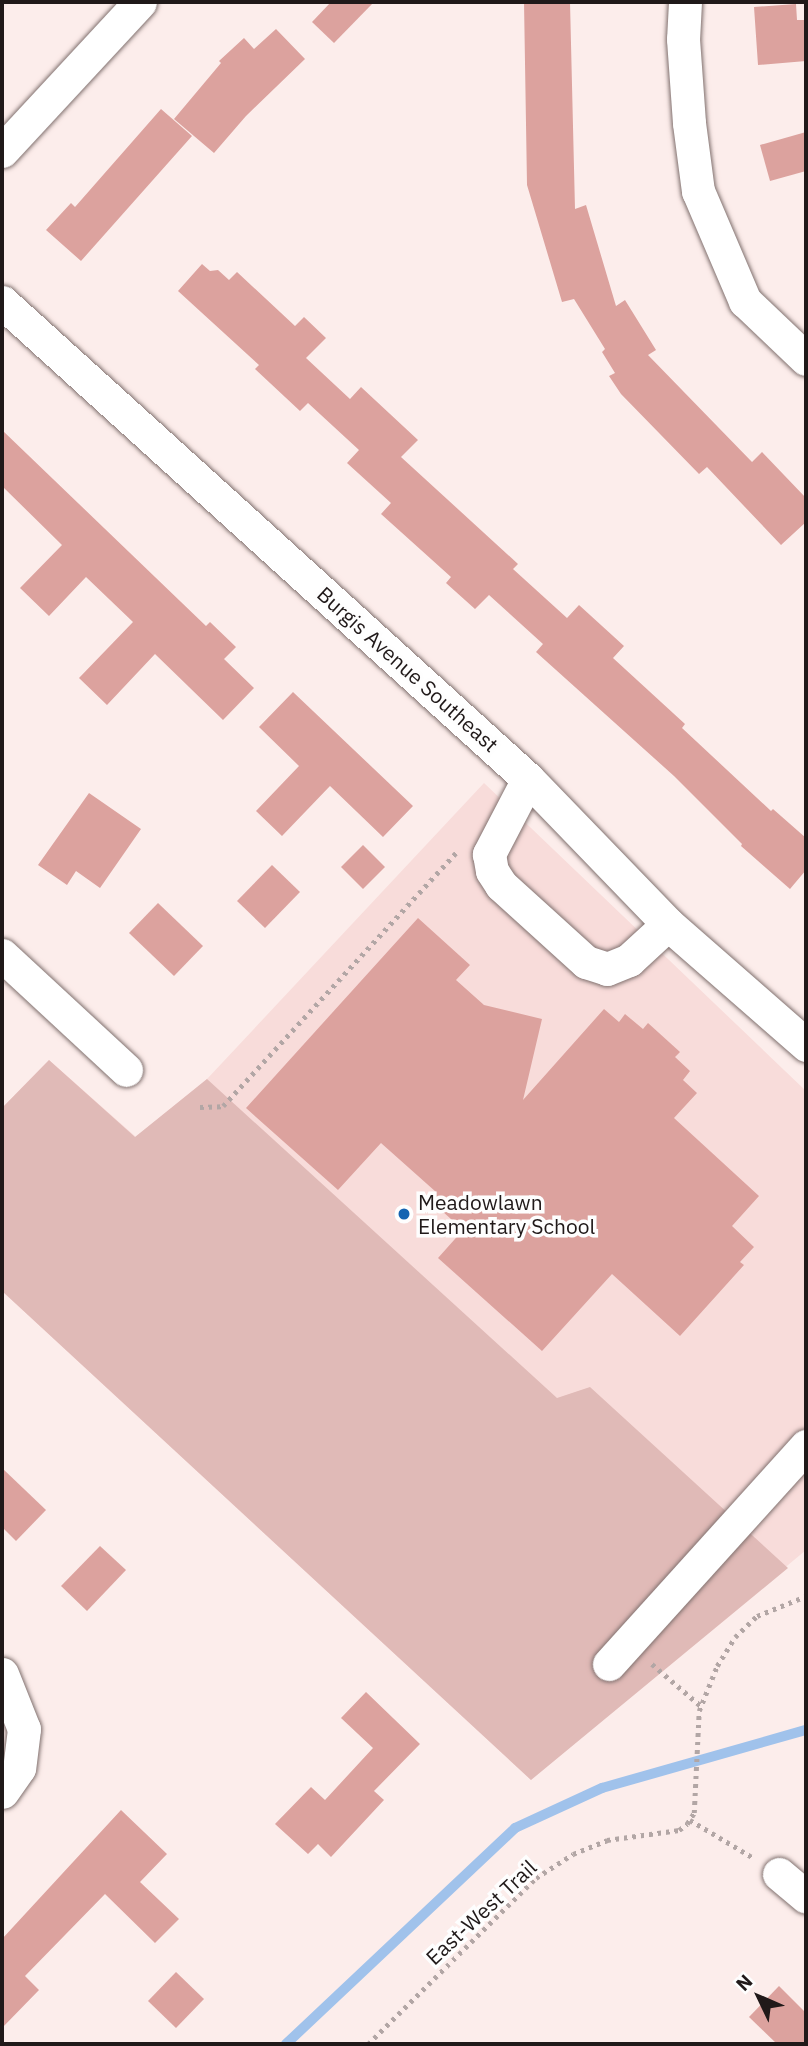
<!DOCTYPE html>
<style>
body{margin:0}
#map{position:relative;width:808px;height:2046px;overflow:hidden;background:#fcedeb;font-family:"IBM Plex Sans",sans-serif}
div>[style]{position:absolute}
.built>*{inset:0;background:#f8dcda}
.green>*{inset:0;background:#e0bab7}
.stream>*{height:10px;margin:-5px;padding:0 5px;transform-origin:5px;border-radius:5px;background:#a0c2eb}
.building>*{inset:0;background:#dca29e}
.path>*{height:4.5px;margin-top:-2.25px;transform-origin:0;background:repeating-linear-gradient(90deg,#b2a6a5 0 3.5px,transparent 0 8.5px)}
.roads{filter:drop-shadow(0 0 2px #81716f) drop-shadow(0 0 2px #81716f)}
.minor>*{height:33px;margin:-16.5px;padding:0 16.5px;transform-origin:16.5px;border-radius:16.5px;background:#fff}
.dots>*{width:19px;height:19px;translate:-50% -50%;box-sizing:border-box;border:4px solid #fefefe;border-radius:50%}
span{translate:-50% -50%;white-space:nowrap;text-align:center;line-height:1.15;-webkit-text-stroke:7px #fefefe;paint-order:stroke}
.street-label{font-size:21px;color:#201919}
.poi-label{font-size:21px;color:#201919}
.left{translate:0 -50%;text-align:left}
.frame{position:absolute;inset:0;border:4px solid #201919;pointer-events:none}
.north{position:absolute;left:724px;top:1962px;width:70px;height:70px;-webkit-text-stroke:5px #fefefe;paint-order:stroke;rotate:314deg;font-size:19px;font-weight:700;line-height:28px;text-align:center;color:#201919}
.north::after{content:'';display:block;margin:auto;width:24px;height:32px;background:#201919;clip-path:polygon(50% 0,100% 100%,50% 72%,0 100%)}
</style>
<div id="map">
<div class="built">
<i style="clip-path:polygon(484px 783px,806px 1091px,806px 1550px,531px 1780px,2px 1291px,2px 1108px,49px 1060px,136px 1137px,207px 1079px)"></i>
</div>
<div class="green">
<i style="clip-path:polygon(49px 1060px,135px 1137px,207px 1079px,557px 1398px,590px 1387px,788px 1568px,531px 1780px,2px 1291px,2px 1108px)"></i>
</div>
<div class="stream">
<i style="left:286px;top:2044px;width:315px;rotate:-43.3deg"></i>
<i style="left:515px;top:1828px;width:96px;rotate:-24.7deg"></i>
<i style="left:602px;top:1788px;width:212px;rotate:-15.9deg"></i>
</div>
<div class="building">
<i style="clip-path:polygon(331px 2px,374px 2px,334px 43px,312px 22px)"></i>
<i style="clip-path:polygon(524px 2px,570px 2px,575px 209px,586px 205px,616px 306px,625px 300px,656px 350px,648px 355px,752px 462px,762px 452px,806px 498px,806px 522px,781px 545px,707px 467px,699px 474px,621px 394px,609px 376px,615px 373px,602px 352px,605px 349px,574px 299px,562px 302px,527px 185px)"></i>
<i style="clip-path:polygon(796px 4px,797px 20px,806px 20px,806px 61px,758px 65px,754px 7px)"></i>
<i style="clip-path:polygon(276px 29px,305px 59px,246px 116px,214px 153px,174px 119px,221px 63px,219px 61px,244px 38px,254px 49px)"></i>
<i style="clip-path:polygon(161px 109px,192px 136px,81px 261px,46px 230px,71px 203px,75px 207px)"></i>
<i style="clip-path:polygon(806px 132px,806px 171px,770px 181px,760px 145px)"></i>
<i style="clip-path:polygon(202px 264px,210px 271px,218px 270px,229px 280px,237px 272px,295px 326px,304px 317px,326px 338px,306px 358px,350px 399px,361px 387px,418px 440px,401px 457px,518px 564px,513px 569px,567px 618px,579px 605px,624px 646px,613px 658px,685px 724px,682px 728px,771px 811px,773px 809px,806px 838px,806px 870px,790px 889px,741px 846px,742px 844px,674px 776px,536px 652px,543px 644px,489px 595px,475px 609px,446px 583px,451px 577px,381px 514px,391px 503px,347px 463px,359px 450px,308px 403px,300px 411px,255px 369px,259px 365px,178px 291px)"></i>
<i style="clip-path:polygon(2px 430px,206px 626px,210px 622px,236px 647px,224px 659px,254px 688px,223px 720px,155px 654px,107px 705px,79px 678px,133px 622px,86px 577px,49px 616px,20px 588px,62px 545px,2px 486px)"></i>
<i style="clip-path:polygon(293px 692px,413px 806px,383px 837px,330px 786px,282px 836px,256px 811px,299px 766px,259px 727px)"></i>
<i style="clip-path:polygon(89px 793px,141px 829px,100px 888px,76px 871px,67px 885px,38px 865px)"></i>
<i style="clip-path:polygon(363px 845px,385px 867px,363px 889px,341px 867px)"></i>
<i style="clip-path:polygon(272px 865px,300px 892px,265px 928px,237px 901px)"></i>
<i style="clip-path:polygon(158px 903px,203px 946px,174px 976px,129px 933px)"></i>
<i style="clip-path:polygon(418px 918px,470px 965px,456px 980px,484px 1005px,542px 1019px,523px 1100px,604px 1009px,619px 1022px,625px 1014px,643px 1029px,648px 1023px,680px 1052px,675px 1057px,690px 1071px,683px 1080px,697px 1093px,674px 1118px,759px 1196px,732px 1226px,754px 1247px,740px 1262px,744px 1265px,680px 1336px,612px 1274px,542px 1351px,438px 1258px,463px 1230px,430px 1200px,436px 1192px,381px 1143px,338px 1190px,246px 1108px)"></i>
<i style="clip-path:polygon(2px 1468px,46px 1510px,16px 1541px,2px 1527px)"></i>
<i style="clip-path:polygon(100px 1546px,126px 1570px,87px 1611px,61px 1586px)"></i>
<i style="clip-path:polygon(366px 1692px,420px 1744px,374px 1791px,384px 1800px,331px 1857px,318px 1844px,308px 1854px,275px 1824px,311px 1787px,325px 1800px,373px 1748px,341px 1718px)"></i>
<i style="clip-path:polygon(121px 1810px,167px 1854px,140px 1882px,179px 1919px,155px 1943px,105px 1894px,25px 1976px,39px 1990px,2px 2028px,2px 1939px)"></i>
<i style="clip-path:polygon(176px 1972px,204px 1999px,176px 2028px,148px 2001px)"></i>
<i style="clip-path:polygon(779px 1986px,806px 2013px,806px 2044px,777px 2044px,749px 2017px)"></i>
</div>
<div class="path">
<i style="left:200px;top:1107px;width:23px;rotate:-2deg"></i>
<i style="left:223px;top:1106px;width:344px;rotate:-47.4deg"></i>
<i style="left:652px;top:1664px;width:65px;rotate:40.6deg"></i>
<i style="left:690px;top:1820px;width:72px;rotate:30.8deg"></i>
<i style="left:368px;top:2044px;width:236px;rotate:-44.7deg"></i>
<i style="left:536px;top:1878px;width:44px;rotate:-33deg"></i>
<i style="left:573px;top:1854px;width:37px;rotate:-22deg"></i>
<i style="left:607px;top:1840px;width:73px;rotate:-7.9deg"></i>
<i style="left:679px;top:1830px;width:10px;rotate:-37deg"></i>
<i style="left:687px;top:1824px;width:13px;rotate:-58deg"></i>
<i style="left:694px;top:1813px;width:102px;rotate:-87.2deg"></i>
<i style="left:699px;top:1711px;width:48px;rotate:-68.2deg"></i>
<i style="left:717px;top:1666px;width:34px;rotate:-58deg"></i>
<i style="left:735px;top:1637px;width:30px;rotate:-44deg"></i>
<i style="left:757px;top:1616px;width:53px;rotate:-22.2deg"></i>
</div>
<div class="roads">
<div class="minor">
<i style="left:685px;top:2px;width:37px;rotate:93deg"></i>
<i style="left:683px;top:39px;width:84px;rotate:85.9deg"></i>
<i style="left:689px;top:123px;width:69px;rotate:82.5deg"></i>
<i style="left:698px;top:191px;width:120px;rotate:66.9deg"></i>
<i style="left:745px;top:301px;width:84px;rotate:43.6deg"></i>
<i style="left:2px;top:151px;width:203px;rotate:-47.2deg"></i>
<i style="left:2px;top:302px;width:710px;rotate:42.2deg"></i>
<i style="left:528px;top:779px;width:202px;rotate:46deg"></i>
<i style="left:668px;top:924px;width:184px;rotate:41.2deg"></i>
<i style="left:528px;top:779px;width:85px;rotate:117.5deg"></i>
<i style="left:489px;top:854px;width:17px;rotate:80deg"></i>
<i style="left:492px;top:871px;width:17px;rotate:57deg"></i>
<i style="left:501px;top:885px;width:115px;rotate:42.2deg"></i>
<i style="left:586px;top:962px;width:22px;rotate:18deg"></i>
<i style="left:607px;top:969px;width:24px;rotate:-22deg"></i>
<i style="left:629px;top:960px;width:53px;rotate:-42.7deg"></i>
<i style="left:2px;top:955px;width:169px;rotate:42.8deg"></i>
<i style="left:609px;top:1664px;width:294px;rotate:-47.9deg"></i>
<i style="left:2px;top:1674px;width:59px;rotate:68.2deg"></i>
<i style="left:24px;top:1729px;width:39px;rotate:97deg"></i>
<i style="left:19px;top:1768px;width:29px;rotate:125deg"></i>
<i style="left:779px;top:1874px;width:35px;rotate:40deg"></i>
</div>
</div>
<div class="dots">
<i style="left:404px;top:1214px;background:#1463b1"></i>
</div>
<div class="street-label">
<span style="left:408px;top:669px;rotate:42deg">Burgis Avenue Southeast</span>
<span style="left:481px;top:1912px;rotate:-43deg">East-West Trail</span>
</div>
<div class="poi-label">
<span class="left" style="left:418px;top:1214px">Meadowlawn<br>Elementary School</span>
</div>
<div class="frame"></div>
<div class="north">N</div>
</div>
